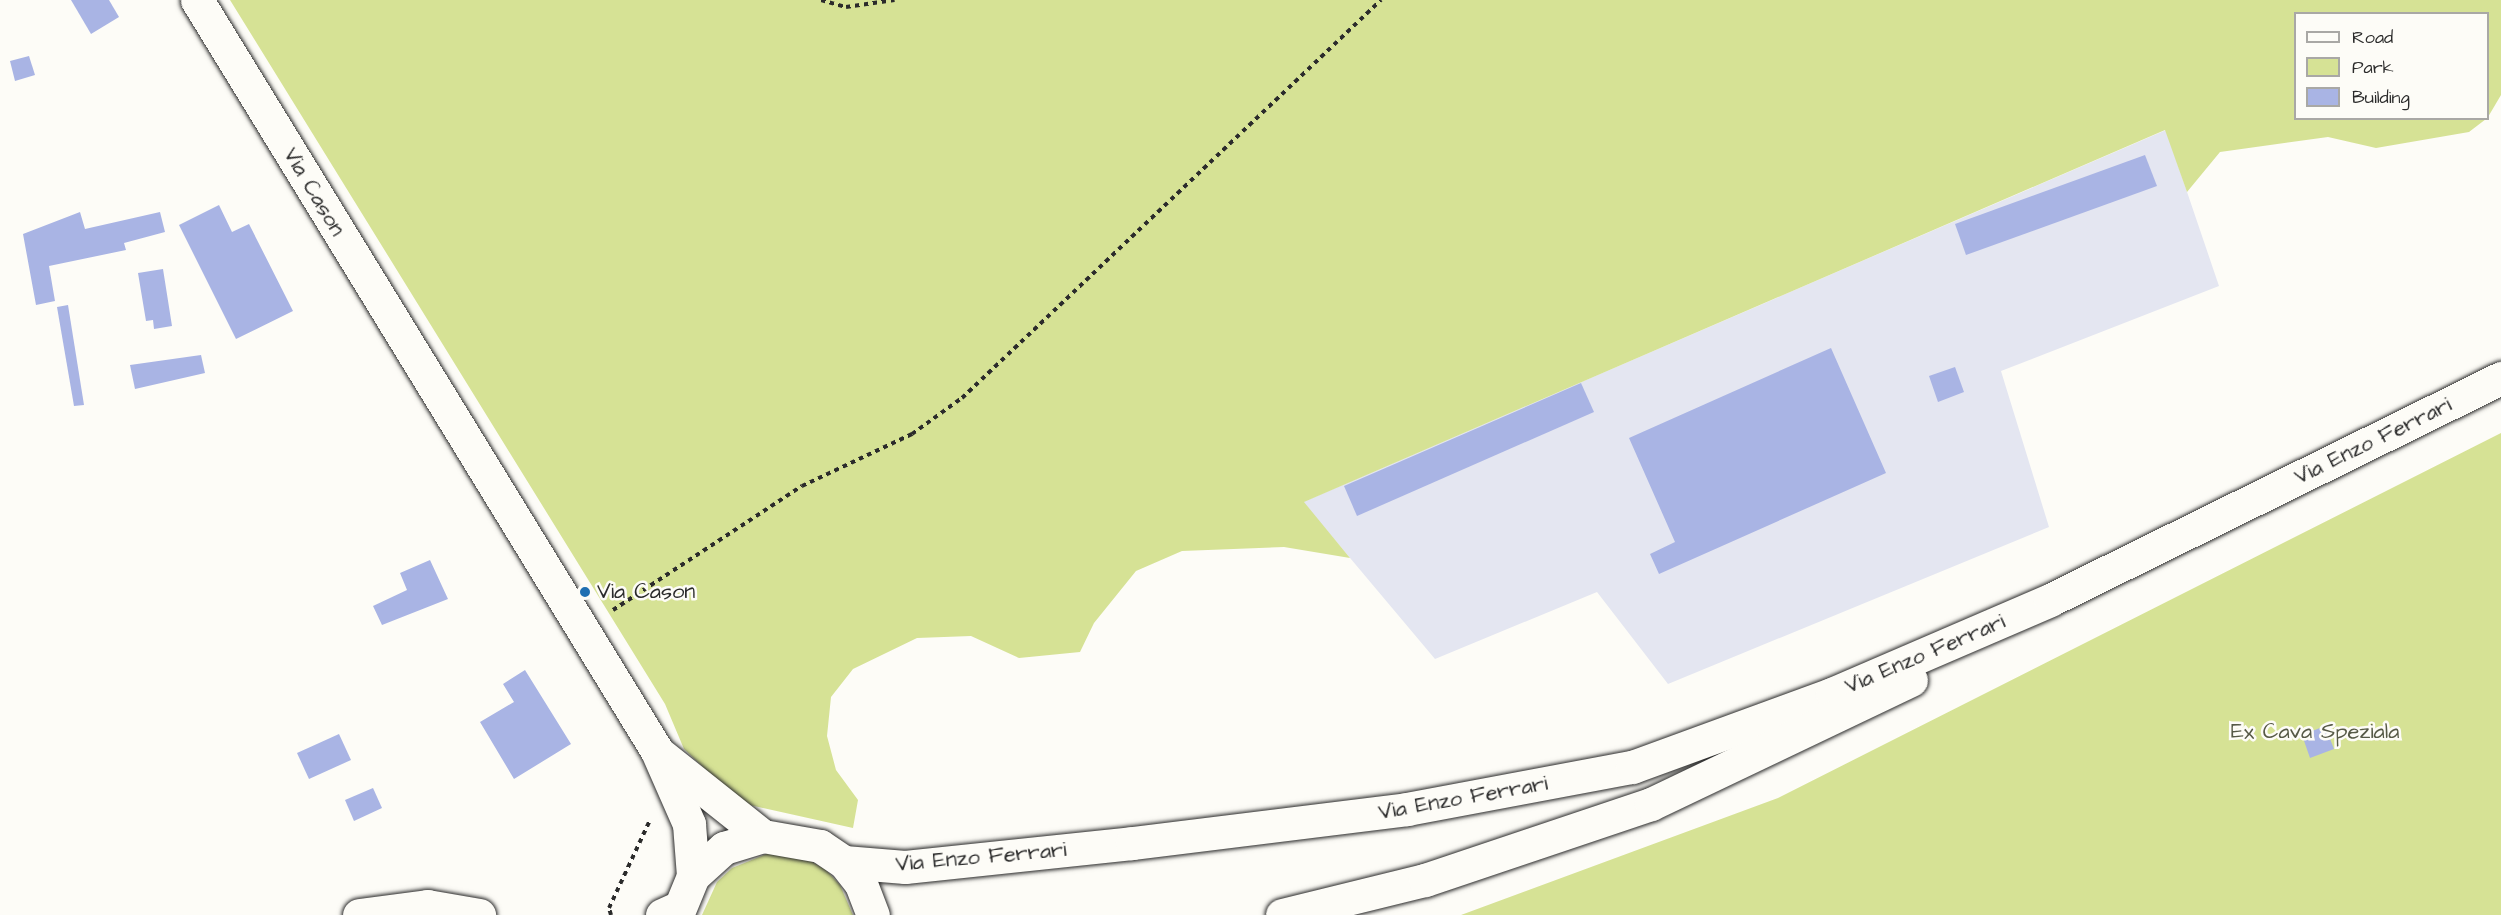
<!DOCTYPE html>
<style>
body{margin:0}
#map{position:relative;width:2501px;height:915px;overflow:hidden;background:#fdfcf7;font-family:"Architects Daughter",sans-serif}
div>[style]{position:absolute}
.built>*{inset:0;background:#e4e6f1}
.green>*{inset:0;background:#d6e295}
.building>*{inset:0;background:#a9b4e4}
.path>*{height:4px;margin-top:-2px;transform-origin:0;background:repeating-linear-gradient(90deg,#2b2b2b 0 4.5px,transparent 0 9px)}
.roads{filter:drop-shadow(0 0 2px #2b2b2b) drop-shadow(0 0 2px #2b2b2b)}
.street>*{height:33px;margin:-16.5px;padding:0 16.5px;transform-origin:16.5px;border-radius:16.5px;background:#fdfcf7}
.secondary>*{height:33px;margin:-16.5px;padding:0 16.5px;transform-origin:16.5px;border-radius:16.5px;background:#fdfcf7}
.highway>*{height:33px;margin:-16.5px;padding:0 16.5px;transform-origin:16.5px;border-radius:16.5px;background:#fdfcf7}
.dots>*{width:16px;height:16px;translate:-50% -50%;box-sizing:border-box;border:3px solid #fdfcf7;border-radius:50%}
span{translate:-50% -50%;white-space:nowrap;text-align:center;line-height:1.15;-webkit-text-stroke:5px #fdfcf7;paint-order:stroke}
.street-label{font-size:22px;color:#2b2b2b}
.poi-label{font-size:22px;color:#2b2b2b}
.left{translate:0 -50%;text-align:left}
.park-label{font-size:22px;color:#565946}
.legend{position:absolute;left:2294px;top:12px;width:195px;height:108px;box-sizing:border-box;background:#fdfcf7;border:2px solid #a9a8a5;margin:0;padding:8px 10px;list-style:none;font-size:18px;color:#2b2b2b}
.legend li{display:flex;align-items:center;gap:12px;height:30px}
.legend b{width:30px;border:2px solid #a9a8a5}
</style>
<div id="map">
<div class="built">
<i style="clip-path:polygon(2166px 130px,2219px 286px,2001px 371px,2049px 527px,1668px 684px,1597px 592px,1435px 659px,1303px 502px)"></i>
</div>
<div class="green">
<i style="clip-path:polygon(230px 0,2501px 0,2501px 95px,2488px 117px,2488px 14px,2296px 14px,2296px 118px,2486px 119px,2469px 132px,2376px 148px,2328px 137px,2220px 152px,2187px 192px,2165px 130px,1304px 502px,1350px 558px,1284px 547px,1182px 551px,1136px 571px,1094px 623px,1080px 652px,1019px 658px,971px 636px,917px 638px,853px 669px,831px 697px,827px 736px,836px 770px,858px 800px,853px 828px,741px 803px,684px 749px,665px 704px)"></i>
<i style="clip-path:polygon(2501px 433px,2501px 915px,1461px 915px,1778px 798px)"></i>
<i style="clip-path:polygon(769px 853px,809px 860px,826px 870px,840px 885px,853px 915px,702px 915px,717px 882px,732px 868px)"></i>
</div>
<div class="building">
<i style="clip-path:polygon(71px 0,109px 0,119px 17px,91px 34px)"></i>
<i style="clip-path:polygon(29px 56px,35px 75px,15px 81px,10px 61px)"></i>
<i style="clip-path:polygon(2145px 155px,2157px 186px,1966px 255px,1955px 224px)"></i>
<i style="clip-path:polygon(219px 205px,232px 232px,249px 224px,293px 311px,236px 339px,179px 225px)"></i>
<i style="clip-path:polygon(80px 212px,85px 229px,160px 212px,165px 232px,124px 243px,126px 250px,49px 266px,55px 301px,36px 305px,23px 234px)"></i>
<i style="clip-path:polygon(163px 269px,172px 326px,154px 329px,153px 320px,146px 321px,138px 273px)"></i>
<i style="clip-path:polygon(68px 305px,84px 405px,74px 406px,57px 307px)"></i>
<i style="clip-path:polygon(1831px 348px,1886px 473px,1659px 574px,1650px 554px,1675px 542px,1629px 438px)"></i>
<i style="clip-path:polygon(201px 355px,205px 373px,135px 389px,130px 365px)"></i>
<i style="clip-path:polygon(1955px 367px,1964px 392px,1938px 402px,1929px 376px)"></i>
<i style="clip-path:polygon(1581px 383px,1594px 412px,1357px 516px,1344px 486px)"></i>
<i style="clip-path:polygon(430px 560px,448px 599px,382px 625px,373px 606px,407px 590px,400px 573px)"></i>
<i style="clip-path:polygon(525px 670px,571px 744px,514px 779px,480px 722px,514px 702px,503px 684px)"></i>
<i style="clip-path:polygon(2325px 726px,2334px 749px,2310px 758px,2302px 735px)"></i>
<i style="clip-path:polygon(339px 734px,351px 760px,309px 779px,297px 753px)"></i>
<i style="clip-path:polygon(373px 788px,382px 808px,354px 821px,345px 800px)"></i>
</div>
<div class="path">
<i style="left:821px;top:0;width:26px;rotate:16deg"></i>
<i style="left:846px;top:7px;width:49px;rotate:-8.3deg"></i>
<i style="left:613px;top:610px;width:226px;rotate:-33.3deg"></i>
<i style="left:802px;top:486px;width:122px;rotate:-25.3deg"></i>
<i style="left:912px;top:434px;width:62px;rotate:-35.8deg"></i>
<i style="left:962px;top:398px;width:578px;rotate:-43.53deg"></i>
<i style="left:611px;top:915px;width:7px;rotate:-106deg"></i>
<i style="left:609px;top:908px;width:97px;rotate:-65deg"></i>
</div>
<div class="roads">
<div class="street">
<i style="left:197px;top:0;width:881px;rotate:58.51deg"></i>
<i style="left:657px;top:751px;width:80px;rotate:66.3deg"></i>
<i style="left:689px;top:824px;width:52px;rotate:85.6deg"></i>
<i style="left:661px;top:755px;width:130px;rotate:38.5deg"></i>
</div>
<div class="secondary">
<i style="left:844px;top:862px;width:61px;rotate:4.7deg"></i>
<i style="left:905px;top:867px;width:228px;rotate:-6deg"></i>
<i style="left:1132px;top:843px;width:277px;rotate:-7deg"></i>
<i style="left:1407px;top:809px;width:229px;rotate:-10.6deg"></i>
<i style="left:1632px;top:767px;width:213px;rotate:-20.1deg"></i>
<i style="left:1832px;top:694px;width:237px;rotate:-23.3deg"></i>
<i style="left:2050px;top:600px;width:503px;rotate:-26.21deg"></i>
<i style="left:677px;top:915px;width:42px;rotate:-67.7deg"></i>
<i style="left:693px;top:876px;width:42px;rotate:-42.1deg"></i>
<i style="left:724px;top:848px;width:41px;rotate:-17.1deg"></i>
<i style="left:763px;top:836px;width:58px;rotate:10deg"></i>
<i style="left:820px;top:846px;width:29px;rotate:34deg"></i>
<i style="left:844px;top:862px;width:28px;rotate:52deg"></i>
<i style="left:861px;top:884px;width:33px;rotate:69deg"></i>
<i style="left:1282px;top:915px;width:147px;rotate:-13.8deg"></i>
<i style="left:1425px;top:880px;width:238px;rotate:-18.6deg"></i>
<i style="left:1651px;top:804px;width:288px;rotate:-25.5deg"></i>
</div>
<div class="highway">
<i style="left:359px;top:915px;width:69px;rotate:-7.5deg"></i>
<i style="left:427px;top:906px;width:53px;rotate:9.8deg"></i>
<i style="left:662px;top:915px;width:17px;rotate:-24deg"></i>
</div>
</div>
<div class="dots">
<i style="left:585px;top:592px;background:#1f6fb2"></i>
</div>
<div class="street-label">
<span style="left:314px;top:192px;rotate:59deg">Via Cason</span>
<span style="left:2373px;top:441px;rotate:-26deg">Via Enzo Ferrari</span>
<span style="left:1925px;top:654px;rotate:-23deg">Via Enzo Ferrari</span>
<span style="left:1463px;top:798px;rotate:-10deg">Via Enzo Ferrari</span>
<span style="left:981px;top:857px;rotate:-5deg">Via Enzo Ferrari</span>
</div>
<div class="poi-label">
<span class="left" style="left:597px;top:592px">Via Cason</span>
</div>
<div class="park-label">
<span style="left:2315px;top:732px">Ex Cava Speziala</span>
</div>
<ul class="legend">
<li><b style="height:8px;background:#fdfcf7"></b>Road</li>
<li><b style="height:16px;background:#d6e295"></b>Park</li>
<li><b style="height:16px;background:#a9b4e4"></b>Building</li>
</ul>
</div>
